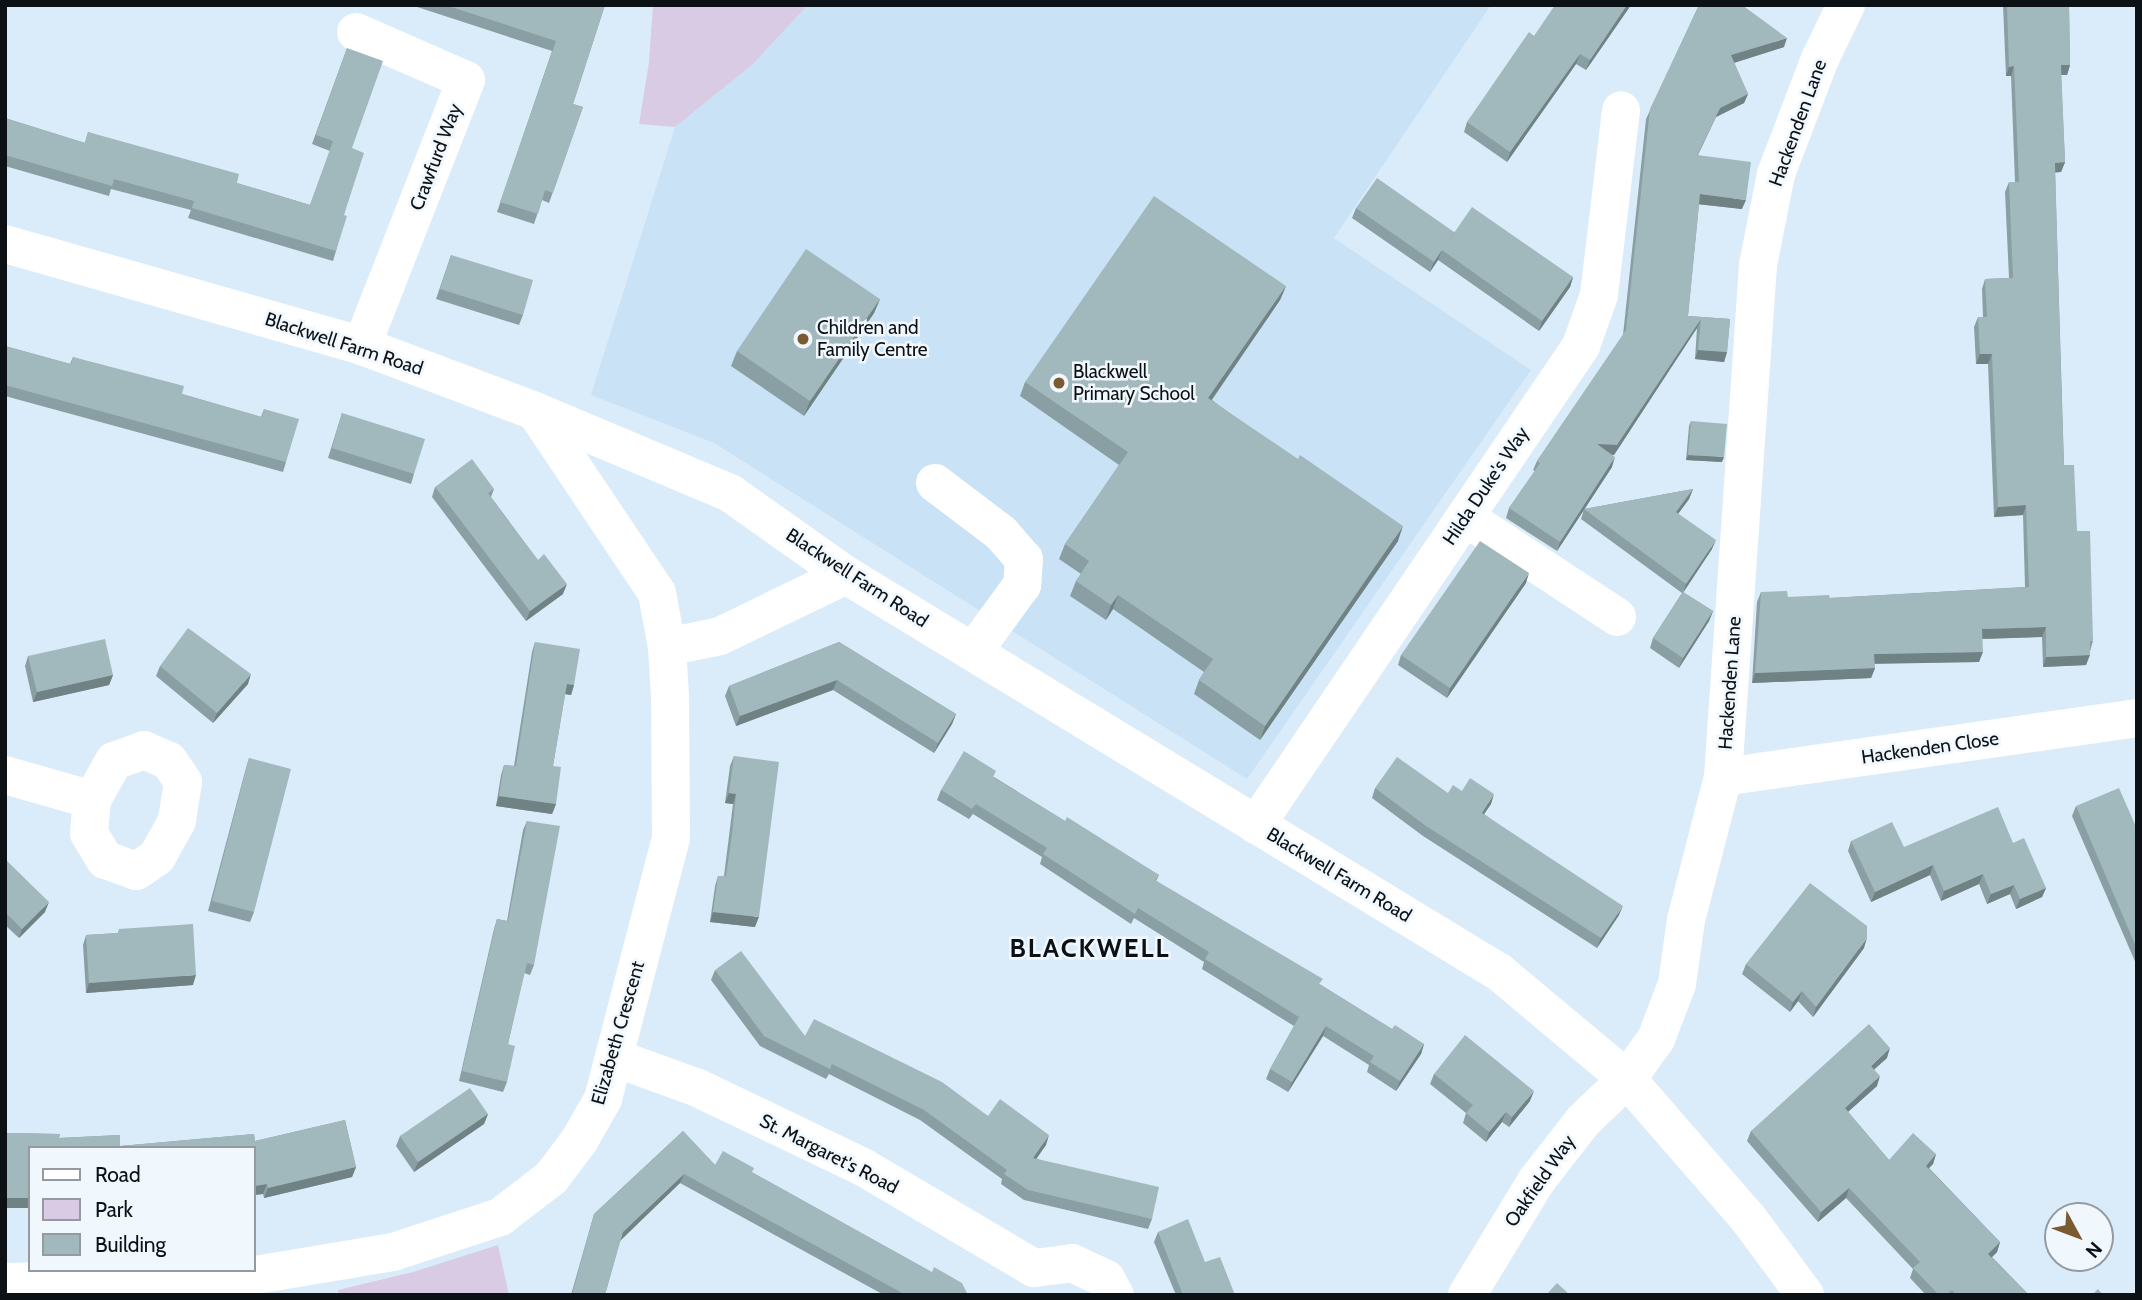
<!DOCTYPE html>
<style>
body{margin:0}
#map{position:relative;width:2142px;height:1300px;overflow:hidden;background:#daecfa;font-family:Cabin,sans-serif}
div>[style]{position:absolute}
.built>*{inset:0;background:#cae2f6}
.green>*{inset:0;background:#d9cbe3}
.minor>*{height:38px;margin:-19px;padding:0 19px;transform-origin:19px;border-radius:19px;background:#fff}
.wall>*{inset:0;background:#8a9fa3}
.shaded-wall>*{inset:0;background:#718284}
.building>*{inset:0;background:#a1b9bd}
.dots>*{width:19px;height:19px;translate:-50% -50%;box-sizing:border-box;border:4px solid #f0f7fd;border-radius:50%}
span{translate:-50% -50%;white-space:nowrap;text-align:center;line-height:1.15;-webkit-text-stroke:5px #f0f7fd;paint-order:stroke}
.street-label{font-size:19px;color:#0b1115}
.poi-label{font-size:19px;color:#0b1115}
.left{translate:0 -50%;text-align:left}
.district-label{font-size:26px;color:#0b1115;font-weight:700;letter-spacing:2px}
.frame{position:absolute;inset:0;border:7px solid #0b1115;pointer-events:none}
.legend{position:absolute;left:28px;top:1146px;width:228px;height:126px;box-sizing:border-box;background:#f0f7fd;border:2px solid #949ba0;margin:0;padding:9px 12px;list-style:none;font-size:21px;color:#0b1115}
.legend li{display:flex;align-items:center;gap:14px;height:35px}
.legend b{width:35px;border:2px solid #949ba0}
.north{position:absolute;left:2044px;top:1202px;width:70px;height:70px;box-sizing:border-box;background:#f0f7fd;border:2px solid #949ba0;border-radius:50%;rotate:131deg;font-size:19px;font-weight:700;line-height:28px;text-align:center;color:#0b1115}
.north::after{content:'';display:block;margin:auto;width:24px;height:32px;background:#7c5a31;clip-path:polygon(50% 0,100% 100%,50% 72%,0 100%)}
</style>
<div id="map">
<div class="built">
<i style="clip-path:polygon(808px 5px,1491px 5px,1334px 238px,1531px 370px,1247px 779px,714px 443px,591px 395px,675px 127px,753px 64px)"></i>
</div>
<div class="green">
<i style="clip-path:polygon(653px 5px,808px 5px,753px 64px,675px 127px,639px 124px,649px 62px)"></i>
<i style="clip-path:polygon(498px 1245px,509px 1295px,339px 1295px,338px 1290px,413px 1272px)"></i>
</div>
<div class="minor">
<i style="left:356px;top:32px;width:120px;rotate:23.6deg"></i>
<i style="left:466px;top:80px;width:286px;rotate:111.4deg"></i>
<i style="left:5px;top:244px;width:371px;rotate:15.9deg"></i>
<i style="left:362px;top:346px;width:185px;rotate:20.6deg"></i>
<i style="left:535px;top:411px;width:212px;rotate:22.8deg"></i>
<i style="left:730px;top:493px;width:142px;rotate:35.3deg"></i>
<i style="left:846px;top:575px;width:764px;rotate:31.3deg"></i>
<i style="left:1499px;top:972px;width:167px;rotate:39.9deg"></i>
<i style="left:1627px;top:1079px;width:184px;rotate:49deg"></i>
<i style="left:1748px;top:1218px;width:96px;rotate:53.5deg"></i>
<i style="left:935px;top:483px;width:83px;rotate:37.1deg"></i>
<i style="left:1001px;top:533px;width:35px;rotate:49deg"></i>
<i style="left:1024px;top:559px;width:26px;rotate:94deg"></i>
<i style="left:1022px;top:585px;width:83px;rotate:126.2deg"></i>
<i style="left:1465px;top:517px;width:182px;rotate:33.3deg"></i>
<i style="left:667px;top:647px;width:54px;rotate:-11.7deg"></i>
<i style="left:720px;top:636px;width:140px;rotate:-25.8deg"></i>
<i style="left:144px;top:750px;width:27px;rotate:24deg"></i>
<i style="left:169px;top:761px;width:25px;rotate:56deg"></i>
<i style="left:183px;top:782px;width:39px;rotate:99deg"></i>
<i style="left:177px;top:821px;width:41px;rotate:119.1deg"></i>
<i style="left:157px;top:857px;width:25px;rotate:146deg"></i>
<i style="left:136px;top:871px;width:33px;rotate:-160deg"></i>
<i style="left:105px;top:860px;width:31px;rotate:-121deg"></i>
<i style="left:89px;top:833px;width:33px;rotate:-85deg"></i>
<i style="left:92px;top:800px;width:45px;rotate:-60.6deg"></i>
<i style="left:114px;top:761px;width:32px;rotate:-20deg"></i>
<i style="left:5px;top:775px;width:91px;rotate:16deg"></i>
<i style="left:1723px;top:777px;width:418px;rotate:-8.1deg"></i>
<i style="left:1256px;top:825px;width:579px;rotate:-55.84deg"></i>
<i style="left:1581px;top:346px;width:54px;rotate:-70.6deg"></i>
<i style="left:1599px;top:295px;width:186px;rotate:-83.2deg"></i>
<i style="left:615px;top:1058px;width:88px;rotate:19.9deg"></i>
<i style="left:698px;top:1088px;width:183px;rotate:25.6deg"></i>
<i style="left:863px;top:1167px;width:199px;rotate:30.6deg"></i>
<i style="left:1034px;top:1268px;width:38px;rotate:-7deg"></i>
<i style="left:1072px;top:1263px;width:38px;rotate:25deg"></i>
<i style="left:1106px;top:1279px;width:18px;rotate:61deg"></i>
<i style="left:5px;top:1282px;width:244px;rotate:-1.4deg"></i>
<i style="left:249px;top:1276px;width:146px;rotate:-9.5deg"></i>
<i style="left:393px;top:1252px;width:113px;rotate:-18.1deg"></i>
<i style="left:500px;top:1217px;width:64px;rotate:-37.4deg"></i>
<i style="left:551px;top:1178px;width:46px;rotate:-52.9deg"></i>
<i style="left:579px;top:1141px;width:48px;rotate:-60.3deg"></i>
<i style="left:603px;top:1099px;width:270px;rotate:-75.4deg"></i>
<i style="left:671px;top:838px;width:142px;rotate:-90.4deg"></i>
<i style="left:670px;top:696px;width:49px;rotate:-93.5deg"></i>
<i style="left:667px;top:647px;width:55px;rotate:-100.5deg"></i>
<i style="left:657px;top:593px;width:219px;rotate:-123.8deg"></i>
<i style="left:1467px;top:1295px;width:135px;rotate:-58.7deg"></i>
<i style="left:1537px;top:1180px;width:75px;rotate:-52.1deg"></i>
<i style="left:1583px;top:1121px;width:61px;rotate:-43.7deg"></i>
<i style="left:1627px;top:1079px;width:49px;rotate:-54.1deg"></i>
<i style="left:1656px;top:1039px;width:59px;rotate:-69.1deg"></i>
<i style="left:1677px;top:984px;width:65px;rotate:-82deg"></i>
<i style="left:1686px;top:920px;width:148px;rotate:-75.5deg"></i>
<i style="left:1723px;top:777px;width:513px;rotate:-86.09deg"></i>
<i style="left:1758px;top:265px;width:93px;rotate:-78.8deg"></i>
<i style="left:1776px;top:174px;width:123px;rotate:-69.1deg"></i>
<i style="left:1820px;top:59px;width:60px;rotate:-64.3deg"></i>
</div>
<div class="wall">
<i style="clip-path:polygon(411px 5px,605px 5px,573px 104px,583px 107px,549px 203px,542px 200px,534px 224px,497px 212px,552px 51px)"></i>
<i style="clip-path:polygon(1631px 5px,1586px 70px,1576px 64px,1507px 162px,1464px 132px,1467px 122px,1534px 36px)"></i>
<i style="clip-path:polygon(1699px 5px,1784px 47px,1734px 63px,1748px 94px,1744px 103px,1716px 117px,1698px 155px,1742px 209px,1699px 204px,1688px 316px,1730px 319px,1727px 352px,1724px 362px,1695px 359px,1697px 328px,1614px 455px,1611px 454px,1612px 467px,1557px 551px,1506px 518px,1509px 508px,1535px 471px,1533px 470px,1537px 461px,1623px 335px,1646px 119px)"></i>
<i style="clip-path:polygon(2003px 5px,2069px 5px,2070px 65px,2067px 75px,2061px 75px,2065px 162px,2061px 172px,2055px 172px,2064px 465px,2077px 531px,2093px 641px,2086px 665px,2043px 667px,2042px 637px,1982px 639px,1979px 662px,1874px 663px,1875px 668px,1871px 678px,1752px 683px,1757px 602px,1761px 592px,1788px 597px,1830px 598px,2025px 587px,2023px 515px,1994px 517px,1988px 364px,1976px 364px,1974px 327px,1978px 317px,1983px 317px,1982px 289px,1985px 279px,2009px 278px,2005px 192px,2009px 182px,2015px 182px,2011px 76px,2006px 76px)"></i>
<i style="clip-path:polygon(347px 48px,352px 148px,344px 215px,336px 251px,333px 261px,188px 218px,191px 210px,111px 189px,109px 196px,5px 166px,5px 118px,85px 143px,88px 132px,237px 183px,310px 205px,330px 151px,312px 144px)"></i>
<i style="clip-path:polygon(1356px 208px,1454px 232px,1573px 277px,1570px 287px,1539px 331px,1438px 260px,1430px 272px,1352px 218px)"></i>
<i style="clip-path:polygon(451px 255px,523px 315px,519px 325px,436px 299px)"></i>
<i style="clip-path:polygon(1286px 286px,1280px 300px,1212px 400px,1398px 541px,1260px 740px,1194px 694px,1199px 680px,1204px 672px,1113px 609px,1106px 620px,1070px 596px,1076px 581px,1081px 574px,1059px 559px,1065px 544px,1119px 465px,1020px 396px,1025px 382px)"></i>
<i style="clip-path:polygon(880px 299px,874px 313px,804px 416px,731px 366px,737px 351px)"></i>
<i style="clip-path:polygon(5px 346px,70px 364px,73px 357px,182px 394px,261px 417px,264px 409px,286px 462px,283px 472px,5px 396px)"></i>
<i style="clip-path:polygon(342px 413px,414px 474px,411px 484px,328px 458px)"></i>
<i style="clip-path:polygon(1691px 421px,1722px 462px,1686px 460px,1689px 426px)"></i>
<i style="clip-path:polygon(435px 487px,494px 489px,491px 497px,563px 594px,526px 621px,432px 497px)"></i>
<i style="clip-path:polygon(1693px 489px,1689px 499px,1678px 514px,1712px 549px,1683px 592px,1713px 611px,1709px 621px,1679px 668px,1650px 648px,1653px 638px,1682px 593px,1581px 519px,1584px 509px)"></i>
<i style="clip-path:polygon(1526px 583px,1447px 698px,1398px 665px,1401px 655px)"></i>
<i style="clip-path:polygon(535px 642px,574px 685px,571px 695px,565px 694px,553px 766px,556px 804px,552px 814px,496px 806px,501px 775px,504px 765px,514px 766px,532px 652px)"></i>
<i style="clip-path:polygon(839px 642px,956px 714px,952px 724px,934px 753px,833px 690px,736px 726px,725px 696px,729px 686px)"></i>
<i style="clip-path:polygon(28px 656px,113px 675px,109px 685px,33px 702px,25px 666px)"></i>
<i style="clip-path:polygon(160px 666px,248px 684px,213px 723px,156px 676px)"></i>
<i style="clip-path:polygon(734px 756px,755px 927px,710px 922px,715px 886px,718px 876px,724px 876px,733px 804px,725px 803px,730px 766px)"></i>
<i style="clip-path:polygon(249px 758px,254px 912px,250px 922px,208px 911px,246px 768px)"></i>
<i style="clip-path:polygon(994px 777px,1065px 821px,1159px 875px,1156px 881px,1321px 985px,1392px 1029px,1424px 1044px,1421px 1054px,1396px 1091px,1367px 1072px,1369px 1065px,1323px 1036px,1288px 1092px,1266px 1079px,1270px 1069px,1294px 1026px,1202px 969px,1204px 962px,1134px 918px,1131px 924px,1040px 864px,1042px 857px,973px 814px,969px 819px,937px 800px,941px 790px)"></i>
<i style="clip-path:polygon(1375px 788px,1448px 793px,1462px 791px,1491px 804px,1484px 814px,1619px 915px,1597px 948px,1423px 836px,1372px 798px)"></i>
<i style="clip-path:polygon(2076px 806px,2137px 829px,2137px 966px,2072px 816px)"></i>
<i style="clip-path:polygon(527px 821px,534px 965px,530px 975px,524px 973px,508px 1044px,507px 1082px,503px 1092px,459px 1081px,494px 929px,497px 919px,507px 921px,523px 830px)"></i>
<i style="clip-path:polygon(1851px 841px,1904px 847px,2013px 843px,2046px 888px,2042px 897px,2016px 909px,2010px 894px,1987px 904px,1979px 884px,1941px 901px,1930px 875px,1871px 902px,1848px 851px)"></i>
<i style="clip-path:polygon(5px 859px,45px 912px,19px 938px,5px 925px)"></i>
<i style="clip-path:polygon(119px 929px,193px 985px,86px 993px,83px 945px,86px 935px,118px 933px)"></i>
<i style="clip-path:polygon(1864px 948px,1813px 1017px,1798px 1001px,1790px 1012px,1742px 974px,1746px 964px)"></i>
<i style="clip-path:polygon(715px 970px,805px 1036px,988px 1116px,1046px 1145px,1036px 1158px,1152px 1219px,1148px 1229px,1024px 1200px,1001px 1184px,1002px 1179px,920px 1120px,829px 1074px,826px 1079px,760px 1046px,711px 980px)"></i>
<i style="clip-path:polygon(1887px 1058px,1874px 1069px,1877px 1086px,1848px 1112px,1889px 1160px,1936px 1154px,1933px 1164px,1929px 1168px,2000px 1242px,1997px 1252px,1992px 1257px,2029px 1295px,1926px 1295px,1910px 1278px,1913px 1269px,1846px 1198px,1818px 1222px,1747px 1141px,1751px 1131px)"></i>
<i style="clip-path:polygon(1434px 1074px,1530px 1101px,1509px 1127px,1502px 1122px,1486px 1142px,1463px 1123px,1466px 1113px,1430px 1084px)"></i>
<i style="clip-path:polygon(488px 1114px,484px 1124px,414px 1172px,396px 1146px,400px 1136px)"></i>
<i style="clip-path:polygon(345px 1120px,356px 1167px,352px 1177px,264px 1198px,263px 1194px,254px 1195px,254px 1148px,30px 1148px,30px 1208px,5px 1208px,5px 1133px,60px 1134px,59px 1138px,120px 1135px,120px 1146px,254px 1134px,255px 1141px)"></i>
<i style="clip-path:polygon(683px 1131px,715px 1165px,753px 1173px,968px 1295px,884px 1295px,680px 1183px,620px 1240px,605px 1295px,571px 1295px,594px 1214px)"></i>
<i style="clip-path:polygon(1158px 1232px,1235px 1295px,1176px 1295px,1154px 1242px)"></i>
</div>
<div class="shaded-wall">
<i style="clip-path:polygon(1627px 5px,1631px 5px,1586px 70px,1590px 60px)"></i>
<i style="clip-path:polygon(1787px 38px,1784px 47px,1727px 65px,1731px 55px)"></i>
<i style="clip-path:polygon(1580px 54px,1576px 64px,1507px 162px,1510px 152px)"></i>
<i style="clip-path:polygon(2061px 65px,2070px 65px,2067px 75px,2058px 75px)"></i>
<i style="clip-path:polygon(2014px 66px,2011px 76px,2006px 76px,2009px 67px)"></i>
<i style="clip-path:polygon(1748px 94px,1744px 103px,1716px 117px,1694px 165px,1720px 108px)"></i>
<i style="clip-path:polygon(2065px 162px,2061px 172px,2051px 173px,2055px 163px)"></i>
<i style="clip-path:polygon(1700px 194px,1746px 200px,1742px 209px,1696px 204px)"></i>
<i style="clip-path:polygon(1442px 250px,1438px 260px,1430px 272px,1434px 262px)"></i>
<i style="clip-path:polygon(1573px 277px,1570px 287px,1539px 331px,1542px 321px)"></i>
<i style="clip-path:polygon(1286px 286px,1280px 300px,1203px 412px,1208px 398px)"></i>
<i style="clip-path:polygon(880px 299px,874px 313px,804px 416px,810px 401px)"></i>
<i style="clip-path:polygon(1701px 319px,1697px 328px,1614px 455px,1594px 453px,1597px 444px)"></i>
<i style="clip-path:polygon(1698px 350px,1727px 352px,1724px 362px,1695px 359px)"></i>
<i style="clip-path:polygon(1980px 354px,1992px 354px,1988px 364px,1976px 364px)"></i>
<i style="clip-path:polygon(1688px 455px,1724px 457px,1722px 462px,1686px 460px)"></i>
<i style="clip-path:polygon(1615px 457px,1612px 467px,1557px 551px,1560px 542px)"></i>
<i style="clip-path:polygon(1693px 489px,1689px 499px,1672px 522px,1676px 512px)"></i>
<i style="clip-path:polygon(2026px 505px,2023px 515px,1994px 517px,1998px 507px)"></i>
<i style="clip-path:polygon(1403px 526px,1398px 541px,1260px 740px,1265px 726px)"></i>
<i style="clip-path:polygon(1716px 540px,1712px 549px,1683px 593px,1686px 584px)"></i>
<i style="clip-path:polygon(1529px 573px,1526px 583px,1447px 698px,1450px 688px)"></i>
<i style="clip-path:polygon(567px 584px,563px 594px,526px 621px,530px 611px)"></i>
<i style="clip-path:polygon(1118px 595px,1113px 609px,1106px 620px,1111px 605px)"></i>
<i style="clip-path:polygon(1713px 611px,1709px 621px,1679px 668px,1683px 658px)"></i>
<i style="clip-path:polygon(2046px 627px,2042px 637px,1978px 639px,1982px 629px)"></i>
<i style="clip-path:polygon(1983px 652px,1979px 662px,1870px 664px,1874px 654px)"></i>
<i style="clip-path:polygon(2090px 655px,2086px 665px,2043px 667px,2046px 657px)"></i>
<i style="clip-path:polygon(1875px 668px,1871px 678px,1752px 683px,1755px 673px)"></i>
<i style="clip-path:polygon(251px 674px,248px 684px,213px 723px,217px 713px)"></i>
<i style="clip-path:polygon(113px 675px,109px 685px,33px 702px,37px 692px)"></i>
<i style="clip-path:polygon(837px 680px,833px 690px,736px 726px,740px 716px)"></i>
<i style="clip-path:polygon(567px 684px,574px 685px,571px 695px,564px 694px)"></i>
<i style="clip-path:polygon(956px 714px,952px 724px,934px 753px,938px 743px)"></i>
<i style="clip-path:polygon(729px 793px,736px 794px,733px 804px,725px 803px)"></i>
<i style="clip-path:polygon(1494px 794px,1491px 804px,1478px 823px,1482px 813px)"></i>
<i style="clip-path:polygon(499px 796px,556px 804px,552px 814px,496px 806px)"></i>
<i style="clip-path:polygon(1933px 865px,1930px 875px,1871px 902px,1875px 892px)"></i>
<i style="clip-path:polygon(1983px 874px,1979px 884px,1941px 901px,1944px 891px)"></i>
<i style="clip-path:polygon(2014px 885px,2010px 894px,1987px 904px,1991px 894px)"></i>
<i style="clip-path:polygon(2046px 888px,2042px 897px,2016px 909px,2020px 899px)"></i>
<i style="clip-path:polygon(49px 902px,45px 912px,19px 938px,22px 929px)"></i>
<i style="clip-path:polygon(1623px 906px,1619px 915px,1597px 948px,1601px 938px)"></i>
<i style="clip-path:polygon(713px 912px,759px 917px,755px 927px,710px 922px)"></i>
<i style="clip-path:polygon(1867px 938px,1864px 948px,1813px 1017px,1816px 1007px)"></i>
<i style="clip-path:polygon(196px 975px,193px 985px,86px 993px,89px 983px)"></i>
<i style="clip-path:polygon(1802px 991px,1798px 1001px,1790px 1012px,1793px 1002px)"></i>
<i style="clip-path:polygon(1326px 1026px,1323px 1036px,1288px 1092px,1292px 1082px)"></i>
<i style="clip-path:polygon(1424px 1044px,1421px 1054px,1396px 1091px,1400px 1081px)"></i>
<i style="clip-path:polygon(1890px 1048px,1887px 1058px,1867px 1076px,1871px 1066px)"></i>
<i style="clip-path:polygon(1880px 1076px,1877px 1086px,1841px 1118px,1845px 1108px)"></i>
<i style="clip-path:polygon(1534px 1091px,1530px 1101px,1509px 1127px,1512px 1117px)"></i>
<i style="clip-path:polygon(1506px 1112px,1502px 1122px,1486px 1142px,1489px 1132px)"></i>
<i style="clip-path:polygon(488px 1114px,484px 1124px,414px 1172px,418px 1162px)"></i>
<i style="clip-path:polygon(1049px 1135px,1046px 1145px,1030px 1168px,1033px 1158px)"></i>
<i style="clip-path:polygon(1936px 1154px,1933px 1164px,1922px 1175px,1926px 1166px)"></i>
<i style="clip-path:polygon(356px 1167px,352px 1177px,264px 1198px,268px 1188px)"></i>
<i style="clip-path:polygon(684px 1174px,680px 1183px,619px 1242px,623px 1232px)"></i>
<i style="clip-path:polygon(267px 1184px,263px 1194px,254px 1195px,254px 1186px)"></i>
<i style="clip-path:polygon(1849px 1188px,1846px 1198px,1818px 1222px,1821px 1212px)"></i>
<i style="clip-path:polygon(5px 1198px,30px 1198px,30px 1208px,5px 1208px)"></i>
<i style="clip-path:polygon(2000px 1242px,1997px 1252px,1985px 1264px,1988px 1254px)"></i>
</div>
<div class="building">
<i style="clip-path:polygon(445px 5px,605px 5px,573px 104px,583px 107px,553px 193px,545px 190px,538px 214px,500px 202px,556px 41px)"></i>
<i style="clip-path:polygon(1555px 5px,1627px 5px,1590px 60px,1580px 54px,1510px 152px,1467px 122px,1529px 32px,1534px 36px)"></i>
<i style="clip-path:polygon(1699px 5px,1742px 5px,1787px 38px,1731px 55px,1748px 94px,1720px 108px,1697px 155px,1751px 162px,1746px 200px,1700px 194px,1688px 316px,1730px 319px,1727px 352px,1698px 350px,1701px 319px,1617px 445px,1597px 444px,1615px 457px,1560px 542px,1509px 508px,1540px 463px,1537px 461px,1626px 330px,1650px 109px)"></i>
<i style="clip-path:polygon(2007px 5px,2069px 5px,2070px 65px,2061px 65px,2065px 162px,2055px 163px,2062px 412px,2064px 465px,2074px 465px,2077px 531px,2090px 531px,2093px 641px,2090px 641px,2090px 655px,2046px 657px,2046px 627px,1982px 629px,1983px 652px,1874px 654px,1875px 668px,1755px 673px,1761px 592px,1787px 591px,1788px 597px,1829px 595px,1830px 598px,2029px 587px,2026px 505px,1998px 507px,1992px 354px,1980px 354px,1978px 317px,1987px 317px,1985px 279px,2013px 278px,2009px 182px,2019px 182px,2014px 66px,2009px 67px)"></i>
<i style="clip-path:polygon(347px 48px,383px 61px,352px 148px,364px 153px,344px 215px,347px 216px,336px 251px,192px 208px,194px 201px,114px 179px,112px 186px,5px 155px,5px 118px,85px 143px,88px 132px,239px 174px,237px 183px,310px 205px,333px 141px,316px 135px)"></i>
<i style="clip-path:polygon(1377px 178px,1454px 232px,1447px 243px,1472px 207px,1573px 277px,1542px 321px,1442px 250px,1434px 262px,1356px 208px)"></i>
<i style="clip-path:polygon(1154px 196px,1286px 286px,1208px 398px,1298px 459px,1300px 455px,1403px 526px,1265px 726px,1199px 680px,1213px 659px,1118px 595px,1111px 605px,1076px 581px,1089px 561px,1065px 544px,1128px 452px,1025px 382px)"></i>
<i style="clip-path:polygon(806px 249px,880px 299px,810px 401px,737px 351px)"></i>
<i style="clip-path:polygon(451px 255px,533px 280px,523px 315px,440px 289px)"></i>
<i style="clip-path:polygon(5px 346px,71px 364px,73px 357px,184px 386px,182px 394px,262px 417px,264px 409px,299px 419px,286px 462px,5px 385px)"></i>
<i style="clip-path:polygon(342px 413px,425px 439px,414px 474px,332px 448px)"></i>
<i style="clip-path:polygon(1691px 421px,1727px 424px,1724px 457px,1688px 455px)"></i>
<i style="clip-path:polygon(472px 459px,494px 489px,488px 493px,512px 526px,538px 560px,544px 554px,567px 584px,530px 611px,435px 487px)"></i>
<i style="clip-path:polygon(1693px 489px,1676px 512px,1716px 540px,1686px 584px,1584px 509px)"></i>
<i style="clip-path:polygon(1480px 541px,1529px 573px,1450px 688px,1401px 655px)"></i>
<i style="clip-path:polygon(1683px 592px,1713px 611px,1683px 658px,1653px 638px)"></i>
<i style="clip-path:polygon(188px 628px,251px 674px,217px 713px,160px 666px)"></i>
<i style="clip-path:polygon(105px 639px,113px 675px,37px 692px,28px 656px)"></i>
<i style="clip-path:polygon(535px 642px,580px 649px,574px 685px,567px 684px,553px 766px,561px 767px,556px 804px,499px 796px,504px 765px,516px 766px)"></i>
<i style="clip-path:polygon(839px 642px,956px 714px,938px 743px,837px 680px,740px 716px,729px 686px)"></i>
<i style="clip-path:polygon(964px 751px,996px 771px,993px 777px,1065px 821px,1067px 817px,1159px 875px,1155px 880px,1323px 979px,1319px 984px,1392px 1029px,1395px 1025px,1424px 1044px,1400px 1081px,1370px 1062px,1374px 1056px,1326px 1026px,1292px 1082px,1270px 1069px,1299px 1017px,1205px 959px,1209px 952px,1138px 908px,1135px 914px,1043px 854px,1047px 848px,976px 804px,972px 809px,941px 790px)"></i>
<i style="clip-path:polygon(734px 756px,779px 762px,759px 917px,713px 912px,718px 876px,726px 876px,732px 834px,736px 794px,729px 793px)"></i>
<i style="clip-path:polygon(1397px 757px,1448px 793px,1453px 785px,1462px 791px,1470px 778px,1494px 794px,1482px 813px,1623px 906px,1601px 938px,1426px 826px,1375px 788px)"></i>
<i style="clip-path:polygon(249px 758px,291px 769px,254px 912px,212px 901px)"></i>
<i style="clip-path:polygon(2119px 788px,2137px 829px,2137px 949px,2076px 806px)"></i>
<i style="clip-path:polygon(1998px 807px,2013px 843px,2024px 838px,2046px 888px,2020px 899px,2014px 885px,1991px 894px,1983px 874px,1944px 891px,1933px 865px,1875px 892px,1851px 841px,1892px 822px,1904px 847px)"></i>
<i style="clip-path:polygon(527px 821px,560px 826px,534px 965px,527px 963px,508px 1044px,515px 1046px,507px 1082px,462px 1071px,497px 919px,508px 921px)"></i>
<i style="clip-path:polygon(5px 859px,49px 902px,22px 929px,5px 912px)"></i>
<i style="clip-path:polygon(1810px 883px,1867px 926px,1867px 938px,1816px 1007px,1802px 991px,1793px 1002px,1746px 964px)"></i>
<i style="clip-path:polygon(193px 924px,196px 975px,89px 983px,86px 935px,119px 933px,119px 929px)"></i>
<i style="clip-path:polygon(741px 951px,805px 1036px,814px 1019px,942px 1082px,988px 1116px,1000px 1099px,1049px 1135px,1033px 1158px,1159px 1187px,1152px 1219px,1028px 1190px,1004px 1174px,1007px 1170px,924px 1110px,832px 1064px,830px 1069px,764px 1036px,715px 970px)"></i>
<i style="clip-path:polygon(1869px 1024px,1890px 1048px,1871px 1066px,1880px 1076px,1845px 1108px,1889px 1160px,1913px 1133px,1936px 1154px,1926px 1166px,2000px 1242px,1988px 1254px,2029px 1295px,1956px 1295px,1952px 1290px,1946px 1295px,1939px 1295px,1913px 1268px,1920px 1262px,1849px 1188px,1821px 1212px,1751px 1131px)"></i>
<i style="clip-path:polygon(1465px 1035px,1534px 1091px,1512px 1117px,1506px 1112px,1489px 1132px,1466px 1113px,1473px 1105px,1434px 1074px)"></i>
<i style="clip-path:polygon(470px 1088px,488px 1114px,418px 1162px,400px 1136px)"></i>
<i style="clip-path:polygon(345px 1120px,356px 1167px,268px 1188px,267px 1184px,254px 1186px,254px 1148px,30px 1148px,30px 1198px,5px 1198px,5px 1133px,60px 1134px,59px 1138px,120px 1135px,120px 1146px,254px 1134px,255px 1141px)"></i>
<i style="clip-path:polygon(683px 1131px,715px 1165px,723px 1151px,754px 1168px,752px 1172px,932px 1272px,934px 1267px,962px 1283px,968px 1295px,906px 1295px,684px 1174px,623px 1232px,605px 1295px,572px 1295px,594px 1214px)"></i>
<i style="clip-path:polygon(1188px 1219px,1205px 1262px,1220px 1257px,1235px 1295px,1183px 1295px,1158px 1232px)"></i>
<i style="clip-path:polygon(1557px 1283px,1570px 1295px,1546px 1295px)"></i>
<i style="clip-path:polygon(2098px 1289px,2103px 1295px,2092px 1295px)"></i>
</div>
<div class="dots">
<i style="left:803px;top:339px;background:#7c5a31"></i>
<i style="left:1059px;top:383px;background:#7c5a31"></i>
</div>
<div class="street-label">
<span style="left:1798px;top:123px;rotate:-70deg">Hackenden Lane</span>
<span style="left:436px;top:157px;rotate:-69deg">Crawfurd Way</span>
<span style="left:344px;top:344px;rotate:18deg">Blackwell Farm Road</span>
<span style="left:1486px;top:486px;rotate:-56deg">Hilda Duke's Way</span>
<span style="left:857px;top:578px;rotate:33deg">Blackwell Farm Road</span>
<span style="left:1730px;top:683px;rotate:-86deg">Hackenden Lane</span>
<span style="left:1930px;top:748px;rotate:-8deg">Hackenden Close</span>
<span style="left:1339px;top:875px;rotate:31deg">Blackwell Farm Road</span>
<span style="left:618px;top:1033px;rotate:-74deg">Elizabeth Crescent</span>
<span style="left:829px;top:1154px;rotate:27deg">St. Margaret's Road</span>
<span style="left:1540px;top:1181px;rotate:-55deg">Oakfield Way</span>
</div>
<div class="poi-label">
<span class="left" style="left:817px;top:339px">Children and<br>Family Centre</span>
<span class="left" style="left:1073px;top:383px">Blackwell<br>Primary School</span>
</div>
<div class="district-label">
<span style="left:1090px;top:949px">BLACKWELL</span>
</div>
<div class="frame"></div>
<ul class="legend">
<li><b style="height:9px;background:#fff"></b>Road</li>
<li><b style="height:19px;background:#d9cbe3"></b>Park</li>
<li><b style="height:19px;background:#a1b9bd"></b>Building</li>
</ul>
<div class="north">N</div>
</div>
